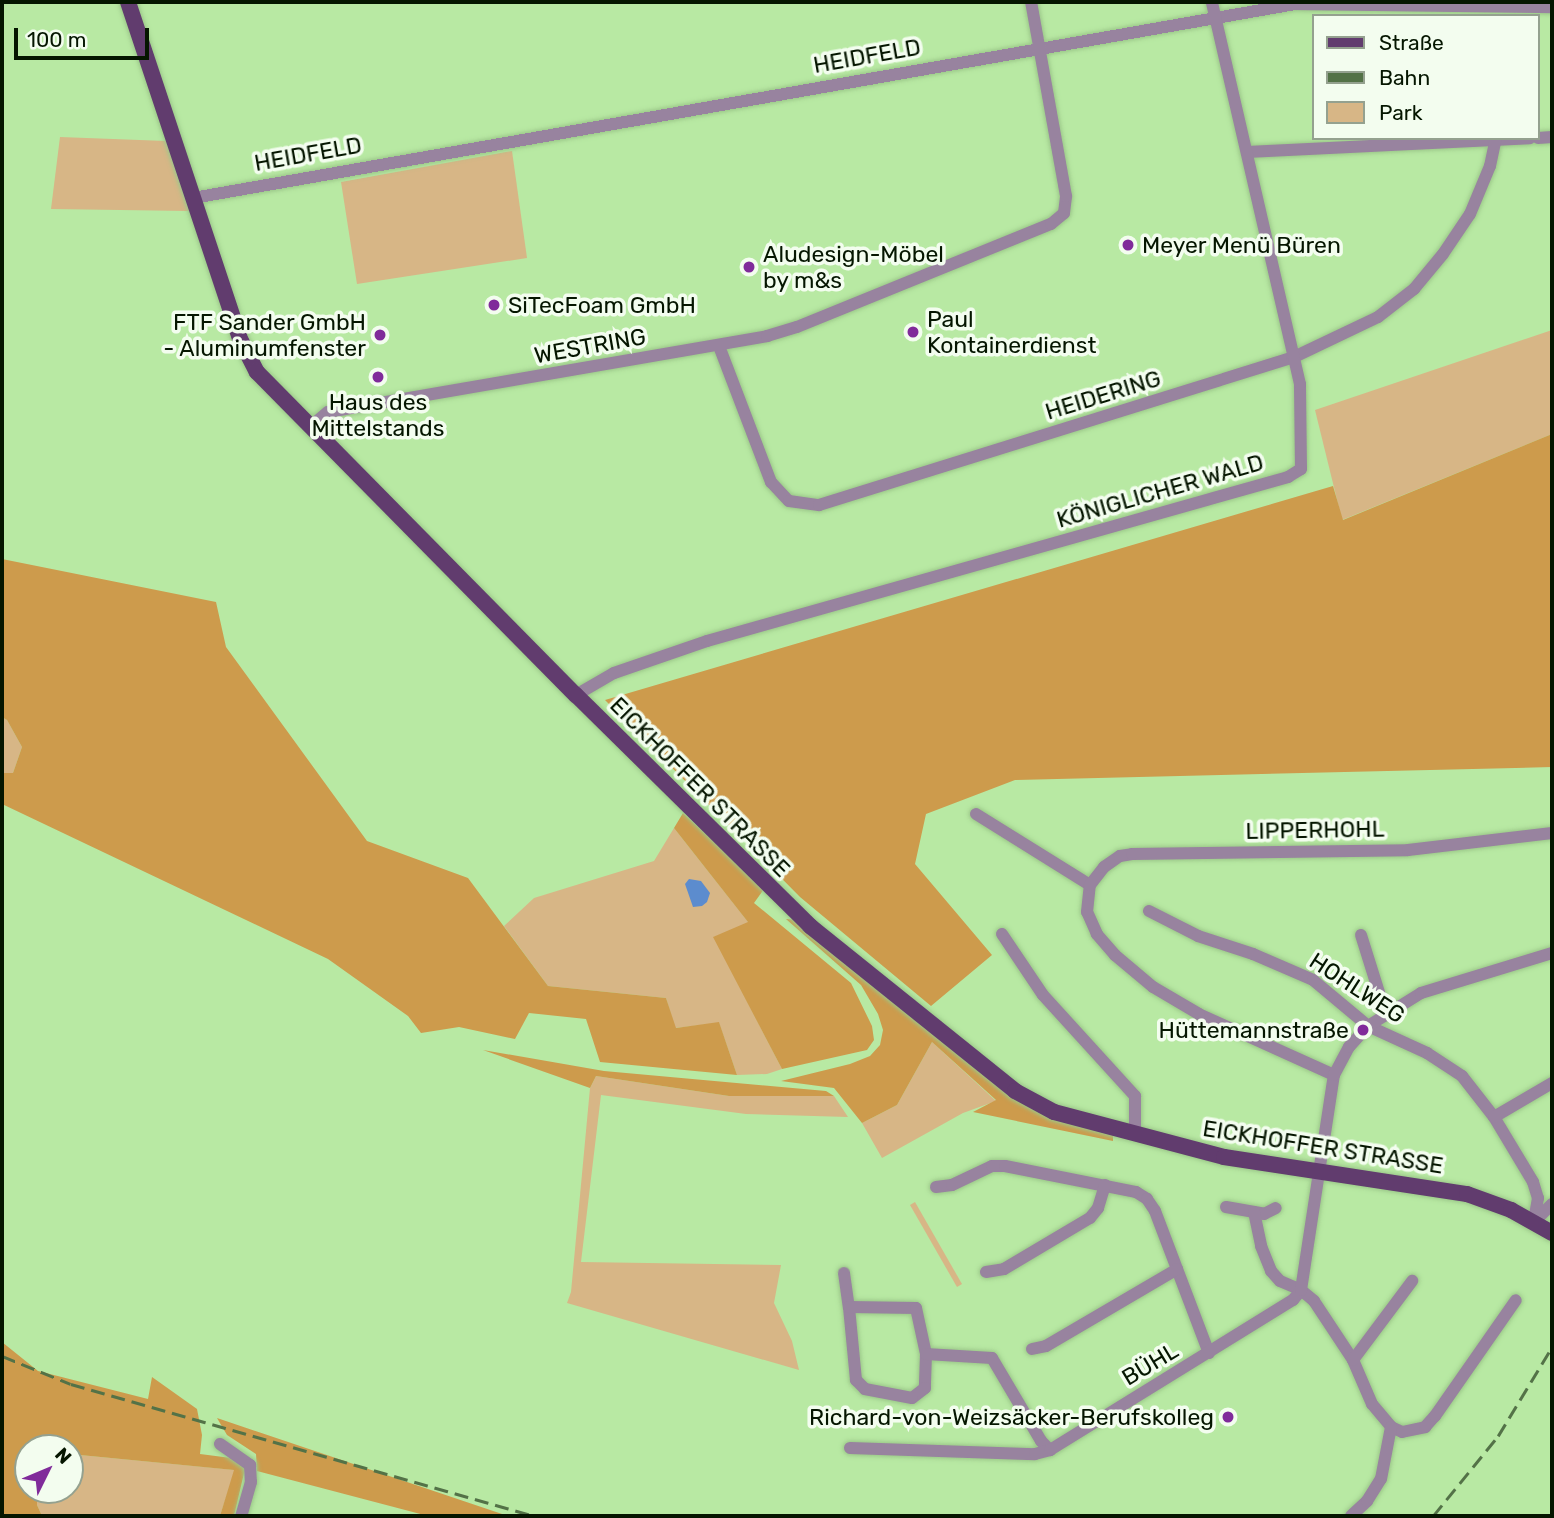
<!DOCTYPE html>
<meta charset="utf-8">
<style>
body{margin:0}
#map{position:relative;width:1554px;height:1518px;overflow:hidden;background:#b8e9a3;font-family:Rubik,sans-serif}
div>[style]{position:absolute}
.green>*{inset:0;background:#d7b686}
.forest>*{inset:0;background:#cd9b4c}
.water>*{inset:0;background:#5c8cce}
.roads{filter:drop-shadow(0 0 2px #9bc789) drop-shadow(0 0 2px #9bc789)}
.minor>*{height:12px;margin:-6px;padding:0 6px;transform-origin:6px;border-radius:6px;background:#98839f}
.major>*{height:16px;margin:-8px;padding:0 8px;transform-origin:8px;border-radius:8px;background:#613c6e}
.rail>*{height:2.5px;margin-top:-1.25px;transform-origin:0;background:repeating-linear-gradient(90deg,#537247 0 14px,transparent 0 21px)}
.dots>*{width:19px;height:19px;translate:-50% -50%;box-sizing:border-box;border:4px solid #f3fdef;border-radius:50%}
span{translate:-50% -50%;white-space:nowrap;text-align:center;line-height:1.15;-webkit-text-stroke:7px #f3fdef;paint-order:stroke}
.street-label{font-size:23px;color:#051600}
.poi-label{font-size:23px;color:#051600}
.left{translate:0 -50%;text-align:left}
.right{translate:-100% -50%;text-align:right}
.frame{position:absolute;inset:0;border:4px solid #051600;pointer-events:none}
.legend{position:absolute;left:1312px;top:14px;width:228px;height:126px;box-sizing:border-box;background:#f3fdef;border:2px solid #94a18f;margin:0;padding:9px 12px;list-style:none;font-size:21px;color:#051600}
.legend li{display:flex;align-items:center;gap:14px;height:35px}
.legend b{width:35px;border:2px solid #94a18f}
.north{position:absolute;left:14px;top:1434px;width:70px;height:70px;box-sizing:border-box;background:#f3fdef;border:2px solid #94a18f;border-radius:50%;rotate:47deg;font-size:19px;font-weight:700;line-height:28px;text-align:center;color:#051600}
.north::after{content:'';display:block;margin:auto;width:24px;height:32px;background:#802b9a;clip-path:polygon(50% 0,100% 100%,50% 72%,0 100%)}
.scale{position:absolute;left:14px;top:28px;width:135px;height:32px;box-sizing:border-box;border:4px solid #051600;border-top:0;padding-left:9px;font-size:21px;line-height:24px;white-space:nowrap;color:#051600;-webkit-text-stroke:5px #f3fdef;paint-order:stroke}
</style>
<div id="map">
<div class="green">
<i style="clip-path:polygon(60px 137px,166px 141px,189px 211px,51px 209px)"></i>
<i style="clip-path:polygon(512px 151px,527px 258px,357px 284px,341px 182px)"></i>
<i style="clip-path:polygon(1552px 330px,1552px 434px,1342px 520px,1315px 410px)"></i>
<i style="clip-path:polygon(2px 717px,7px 720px,22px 747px,13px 773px,2px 773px)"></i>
<i style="clip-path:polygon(674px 828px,749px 923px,714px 937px,782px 1069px,767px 1074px,737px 1075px,719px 1023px,675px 1028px,666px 998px,548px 986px,504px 926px,534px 898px,654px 861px)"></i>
<i style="clip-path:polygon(932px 1042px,996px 1101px,963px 1113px,882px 1158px,862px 1123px,897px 1105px)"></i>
<i style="clip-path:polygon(596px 1076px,729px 1096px,834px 1096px,848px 1117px,746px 1114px,601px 1095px,581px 1262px,781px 1265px,774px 1303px,792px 1341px,799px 1370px,567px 1303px,571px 1292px,590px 1088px)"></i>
<i style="clip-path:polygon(915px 1202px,962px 1284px,957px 1287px,910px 1205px)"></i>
<i style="clip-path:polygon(70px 1454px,235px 1470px,220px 1516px,42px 1516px,37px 1505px,37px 1490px,70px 1490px)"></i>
</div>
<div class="forest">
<i style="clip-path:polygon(1552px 434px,1552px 767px,1015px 780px,926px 814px,915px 864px,992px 955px,931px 1006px,800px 897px,605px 700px,1333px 486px,1343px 520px)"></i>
<i style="clip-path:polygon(2px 559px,216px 602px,226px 647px,367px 841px,468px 878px,548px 986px,666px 998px,676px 1028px,719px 1022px,737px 1075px,600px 1062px,586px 1019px,529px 1013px,515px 1039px,459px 1027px,421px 1033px,408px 1016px,328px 959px,2px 804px,2px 773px,13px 773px,22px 747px,7px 720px,2px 717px)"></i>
<i style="clip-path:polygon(683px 813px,764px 889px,754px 903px,851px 983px,872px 1026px,874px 1040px,867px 1050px,782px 1069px,713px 937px,748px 922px,674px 828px)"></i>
<i style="clip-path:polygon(786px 919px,798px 920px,1014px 1097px,1113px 1135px,1113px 1141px,973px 1112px,996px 1100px,932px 1042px,897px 1105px,862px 1123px,834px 1088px,781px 1081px,850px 1064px,870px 1056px,880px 1045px,883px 1030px,878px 1014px,861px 985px)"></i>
<i style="clip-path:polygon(483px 1050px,604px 1071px,826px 1091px,834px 1096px,729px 1096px,596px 1076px,590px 1088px)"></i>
<i style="clip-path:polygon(2px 1342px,38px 1371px,148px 1399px,152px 1377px,197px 1409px,202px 1435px,200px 1454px,239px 1459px,245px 1469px,234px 1516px,220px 1516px,234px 1470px,70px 1454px,70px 1448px,28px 1448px,28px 1490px,37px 1490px,37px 1505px,42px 1516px,2px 1516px)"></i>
<i style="clip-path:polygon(217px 1418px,508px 1516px,428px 1516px,257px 1471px,256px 1454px,227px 1435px)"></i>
</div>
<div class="water">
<i style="clip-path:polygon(689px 879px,701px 881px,710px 893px,707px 902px,702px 906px,693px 907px,685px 884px)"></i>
</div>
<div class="roads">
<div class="minor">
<i style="left:1538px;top:138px;width:14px;rotate:-4deg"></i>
<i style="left:1247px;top:152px;width:283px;rotate:-2.8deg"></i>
<i style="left:193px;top:198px;width:1119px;rotate:-9.98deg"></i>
<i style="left:1295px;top:4px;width:257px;rotate:0.7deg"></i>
<i style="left:719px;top:346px;width:146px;rotate:69.1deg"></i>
<i style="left:771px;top:482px;width:26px;rotate:47deg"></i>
<i style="left:789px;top:501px;width:30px;rotate:8deg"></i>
<i style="left:819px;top:505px;width:495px;rotate:-17.3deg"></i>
<i style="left:1292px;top:358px;width:95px;rotate:-25.5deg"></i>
<i style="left:1378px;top:317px;width:46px;rotate:-37.9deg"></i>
<i style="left:1414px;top:289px;width:45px;rotate:-50.4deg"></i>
<i style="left:1443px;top:254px;width:48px;rotate:-56deg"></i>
<i style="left:1470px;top:214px;width:52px;rotate:-67.4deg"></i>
<i style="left:1490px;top:166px;width:29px;rotate:-78deg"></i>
<i style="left:310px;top:427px;width:23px;rotate:-40deg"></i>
<i style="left:328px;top:412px;width:446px;rotate:-9.8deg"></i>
<i style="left:767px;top:336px;width:31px;rotate:-17deg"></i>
<i style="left:797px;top:327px;width:274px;rotate:-22.1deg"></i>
<i style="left:1051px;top:224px;width:17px;rotate:-40deg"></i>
<i style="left:1064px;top:213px;width:17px;rotate:-83deg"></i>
<i style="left:1066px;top:196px;width:197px;rotate:-100.2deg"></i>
<i style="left:576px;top:695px;width:44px;rotate:-30.1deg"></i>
<i style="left:614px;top:673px;width:98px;rotate:-19deg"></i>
<i style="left:707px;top:641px;width:604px;rotate:-15.76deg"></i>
<i style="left:1288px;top:477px;width:15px;rotate:-32deg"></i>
<i style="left:1301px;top:469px;width:85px;rotate:-90.7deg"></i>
<i style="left:1300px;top:384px;width:392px;rotate:-103deg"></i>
<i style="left:976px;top:814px;width:134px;rotate:31.9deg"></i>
<i style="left:1149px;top:911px;width:55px;rotate:27deg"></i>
<i style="left:1198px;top:936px;width:58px;rotate:18.1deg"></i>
<i style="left:1253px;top:954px;width:65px;rotate:23.4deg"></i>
<i style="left:1313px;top:980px;width:72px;rotate:39.9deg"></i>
<i style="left:1368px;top:1026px;width:65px;rotate:24.6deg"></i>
<i style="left:1427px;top:1053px;width:42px;rotate:33.3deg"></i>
<i style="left:1462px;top:1076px;width:52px;rotate:52deg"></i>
<i style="left:1494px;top:1117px;width:76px;rotate:59deg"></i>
<i style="left:1533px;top:1182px;width:17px;rotate:73deg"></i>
<i style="left:1538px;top:1198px;width:23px;rotate:100deg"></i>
<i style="left:1002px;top:934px;width:73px;rotate:56.1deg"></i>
<i style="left:1043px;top:995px;width:137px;rotate:47.7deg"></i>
<i style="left:1135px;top:1096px;width:39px;rotate:90deg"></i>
<i style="left:1361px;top:935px;width:84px;rotate:72.6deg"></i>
<i style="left:1334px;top:1075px;width:148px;rotate:-155.7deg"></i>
<i style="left:1199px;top:1014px;width:53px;rotate:-149.6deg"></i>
<i style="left:1153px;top:987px;width:50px;rotate:-139.9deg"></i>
<i style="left:1115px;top:955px;width:28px;rotate:-131deg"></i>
<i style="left:1097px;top:934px;width:24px;rotate:-114deg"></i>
<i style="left:1087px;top:912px;width:27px;rotate:-84deg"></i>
<i style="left:1090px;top:885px;width:23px;rotate:-52deg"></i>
<i style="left:1104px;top:867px;width:19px;rotate:-35deg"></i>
<i style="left:1120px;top:856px;width:12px;rotate:-9deg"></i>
<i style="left:1132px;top:854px;width:276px;rotate:-0.8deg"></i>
<i style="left:1408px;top:850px;width:145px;rotate:-6.7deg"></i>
<i style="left:1494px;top:1117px;width:67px;rotate:-30.4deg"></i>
<i style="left:936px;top:1187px;width:16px;rotate:-7deg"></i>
<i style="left:952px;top:1185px;width:44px;rotate:-25.4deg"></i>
<i style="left:992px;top:1166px;width:13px"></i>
<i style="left:1005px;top:1166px;width:134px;rotate:11.2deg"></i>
<i style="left:1136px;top:1192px;width:13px;rotate:32deg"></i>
<i style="left:1147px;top:1199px;width:14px;rotate:56deg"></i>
<i style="left:1155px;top:1211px;width:152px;rotate:69.2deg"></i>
<i style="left:1226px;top:1207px;width:39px;rotate:10deg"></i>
<i style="left:1264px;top:1214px;width:13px;rotate:-27deg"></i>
<i style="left:1254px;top:1212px;width:35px;rotate:78deg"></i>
<i style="left:1261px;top:1246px;width:27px;rotate:68deg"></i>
<i style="left:1271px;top:1271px;width:13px;rotate:48deg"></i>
<i style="left:1280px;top:1281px;width:23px;rotate:23deg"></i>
<i style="left:1301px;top:1290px;width:17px;rotate:40deg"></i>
<i style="left:1314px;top:1301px;width:71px;rotate:56.5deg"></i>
<i style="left:1353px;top:1360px;width:48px;rotate:66.6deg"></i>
<i style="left:1372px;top:1404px;width:30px;rotate:50deg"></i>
<i style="left:1391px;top:1427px;width:12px;rotate:24deg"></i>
<i style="left:1402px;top:1432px;width:24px;rotate:-12deg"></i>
<i style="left:1425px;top:1427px;width:15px;rotate:-48deg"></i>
<i style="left:1435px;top:1416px;width:141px;rotate:-55.1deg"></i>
<i style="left:1535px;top:1221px;width:24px;rotate:-45deg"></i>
<i style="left:986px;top:1272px;width:18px;rotate:-9deg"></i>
<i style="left:1004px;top:1269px;width:100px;rotate:-30.7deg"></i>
<i style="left:1090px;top:1218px;width:13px;rotate:-51deg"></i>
<i style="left:1098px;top:1208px;width:24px;rotate:-73deg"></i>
<i style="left:844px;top:1273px;width:34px;rotate:82deg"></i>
<i style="left:1032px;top:1349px;width:14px;rotate:-12deg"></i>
<i style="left:1046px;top:1346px;width:152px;rotate:-30.4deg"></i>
<i style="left:926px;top:1354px;width:34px;rotate:92deg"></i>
<i style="left:925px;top:1388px;width:16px;rotate:142deg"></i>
<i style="left:912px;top:1398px;width:48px;rotate:-169.2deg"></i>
<i style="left:865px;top:1389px;width:13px;rotate:-135deg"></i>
<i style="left:856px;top:1380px;width:73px;rotate:-95.5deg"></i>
<i style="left:849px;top:1307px;width:67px;rotate:0.9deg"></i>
<i style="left:916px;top:1308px;width:47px;rotate:77.7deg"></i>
<i style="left:926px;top:1354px;width:66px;rotate:3.5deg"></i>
<i style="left:992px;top:1358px;width:96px;rotate:59.4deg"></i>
<i style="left:1041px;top:1441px;width:13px;rotate:45deg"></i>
<i style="left:1353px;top:1360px;width:99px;rotate:-53.2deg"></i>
<i style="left:220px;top:1444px;width:37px;rotate:35deg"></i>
<i style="left:250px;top:1465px;width:17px;rotate:87deg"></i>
<i style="left:251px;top:1482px;width:35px;rotate:106deg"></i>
<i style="left:850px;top:1448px;width:185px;rotate:1.9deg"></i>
<i style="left:1035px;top:1454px;width:16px;rotate:-15deg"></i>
<i style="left:1050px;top:1450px;width:286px;rotate:-31.7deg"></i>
<i style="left:1293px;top:1300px;width:13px;rotate:-51deg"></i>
<i style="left:1301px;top:1290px;width:218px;rotate:-81.3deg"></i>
<i style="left:1334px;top:1075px;width:32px;rotate:-62deg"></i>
<i style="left:1349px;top:1047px;width:28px;rotate:-48deg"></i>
<i style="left:1368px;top:1026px;width:62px;rotate:-31.9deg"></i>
<i style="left:1421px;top:993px;width:137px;rotate:-17deg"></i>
<i style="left:1351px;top:1516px;width:22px;rotate:-43deg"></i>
<i style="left:1367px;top:1501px;width:26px;rotate:-58deg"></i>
<i style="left:1381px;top:1479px;width:53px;rotate:-79.1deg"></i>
</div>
<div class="major">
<i style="left:128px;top:2px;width:357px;rotate:71.6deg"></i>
<i style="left:241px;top:341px;width:35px;rotate:63deg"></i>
<i style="left:257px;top:372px;width:454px;rotate:45.4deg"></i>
<i style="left:576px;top:695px;width:329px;rotate:44.6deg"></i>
<i style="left:810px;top:926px;width:263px;rotate:38.8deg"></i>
<i style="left:1015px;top:1091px;width:44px;rotate:28.3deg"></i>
<i style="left:1054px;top:1112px;width:176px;rotate:14.8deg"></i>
<i style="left:1224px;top:1157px;width:246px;rotate:8.7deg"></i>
<i style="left:1467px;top:1194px;width:47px;rotate:20deg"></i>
<i style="left:1511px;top:1210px;width:47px;rotate:29.3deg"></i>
</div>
</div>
<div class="rail">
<i style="left:2px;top:1356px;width:74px;rotate:22.1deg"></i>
<i style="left:71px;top:1384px;width:482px;rotate:15.9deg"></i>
<i style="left:1433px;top:1516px;width:103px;rotate:-50.9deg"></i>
<i style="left:1498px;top:1436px;width:104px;rotate:-58.8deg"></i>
</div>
<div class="dots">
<i style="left:1128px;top:245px;background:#802b9a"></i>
<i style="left:749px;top:267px;background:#802b9a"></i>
<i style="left:494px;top:305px;background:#802b9a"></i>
<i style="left:913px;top:332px;background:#802b9a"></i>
<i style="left:380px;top:335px;background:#802b9a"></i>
<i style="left:378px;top:377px;background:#802b9a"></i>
<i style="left:1363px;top:1030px;background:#802b9a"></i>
<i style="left:1228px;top:1417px;background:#802b9a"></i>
</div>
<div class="street-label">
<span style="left:867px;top:56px;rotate:-10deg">HEIDFELD</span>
<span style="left:308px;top:154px;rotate:-10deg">HEIDFELD</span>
<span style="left:590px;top:346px;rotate:-10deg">WESTRING</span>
<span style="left:1103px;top:395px;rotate:-17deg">HEIDERING</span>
<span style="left:1160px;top:491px;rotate:-16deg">KÖNIGLICHER WALD</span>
<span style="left:700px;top:787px;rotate:45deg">EICKHOFFER STRASSE</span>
<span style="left:1315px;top:830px;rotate:-1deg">LIPPERHOHL</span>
<span style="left:1357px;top:988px;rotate:33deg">HOHLWEG</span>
<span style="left:1323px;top:1147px;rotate:9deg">EICKHOFFER STRASSE</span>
<span style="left:1150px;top:1364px;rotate:-31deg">BÜHL</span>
</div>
<div class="poi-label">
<span class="left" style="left:1142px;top:245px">Meyer Menü Büren</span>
<span class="left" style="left:763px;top:267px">Aludesign-Möbel<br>by m&amp;s</span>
<span class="left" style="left:508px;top:305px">SiTecFoam GmbH</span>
<span class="left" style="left:927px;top:332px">Paul<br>Kontainerdienst</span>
<span class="right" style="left:366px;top:335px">FTF Sander GmbH<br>- Aluminumfenster</span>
<span style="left:378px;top:415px">Haus des<br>Mittelstands</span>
<span class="right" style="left:1349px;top:1030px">Hüttemannstraße</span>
<span class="right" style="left:1214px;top:1417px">Richard-von-Weizsäcker-Berufskolleg</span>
</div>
<div class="frame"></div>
<ul class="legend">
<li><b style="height:9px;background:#613c6e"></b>Straße</li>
<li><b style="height:9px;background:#537247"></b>Bahn</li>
<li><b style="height:19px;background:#d7b686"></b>Park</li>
</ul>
<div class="north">N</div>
<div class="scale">100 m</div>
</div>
